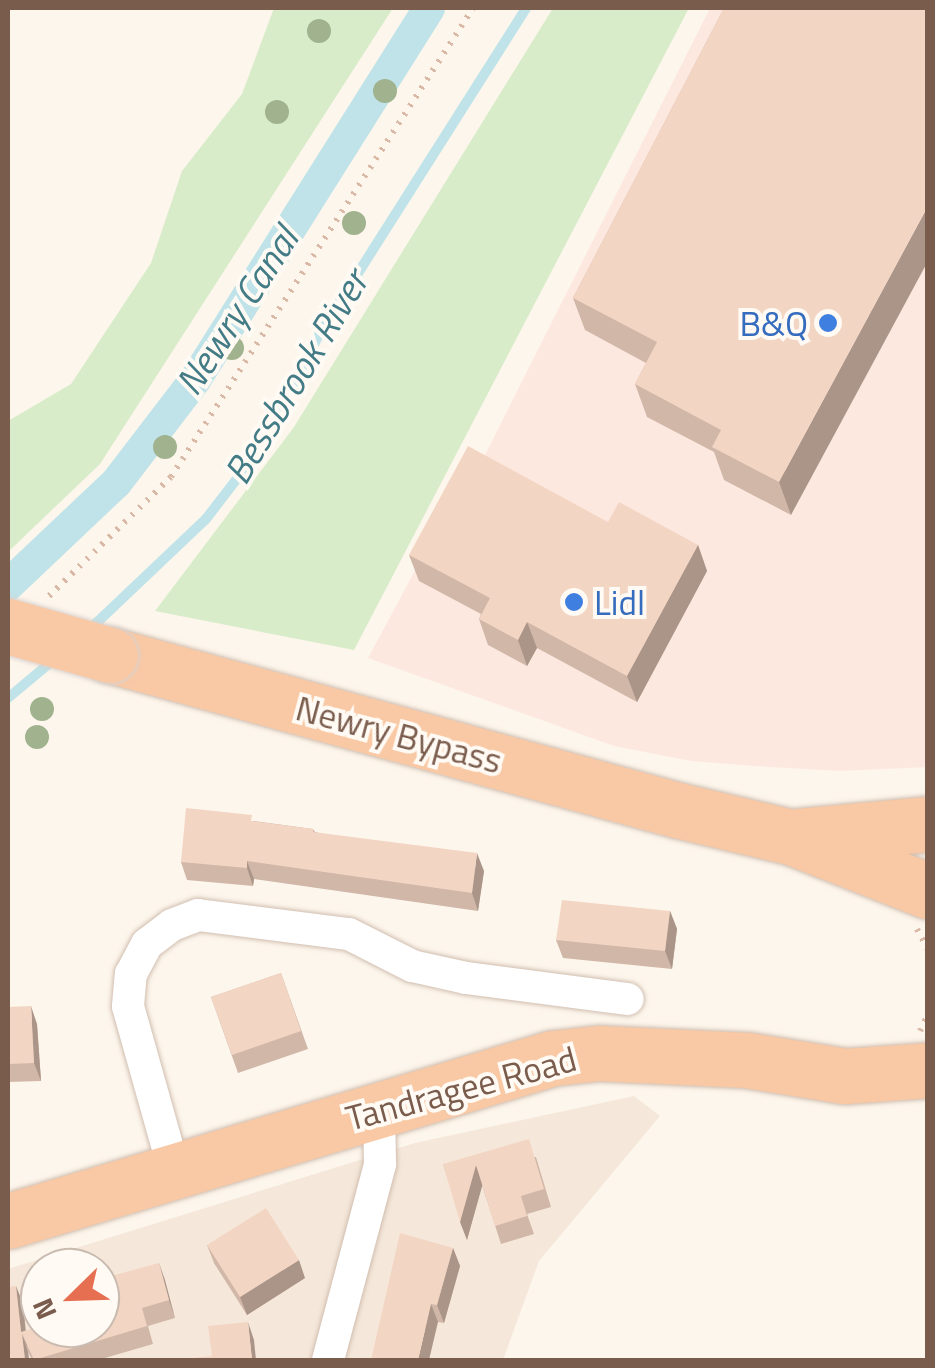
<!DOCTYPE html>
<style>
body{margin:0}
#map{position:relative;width:935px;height:1368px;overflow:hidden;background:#fdf6ec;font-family:"Titillium Web",sans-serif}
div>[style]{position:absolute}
.residential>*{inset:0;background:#f5e8da}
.commercial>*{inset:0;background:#fde8e0}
.green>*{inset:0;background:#d8ecc9}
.stream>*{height:10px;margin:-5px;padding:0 5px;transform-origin:5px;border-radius:5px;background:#bfe3e8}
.canal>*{height:32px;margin:-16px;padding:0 16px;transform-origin:16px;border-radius:16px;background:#bfe3e8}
.path>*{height:6px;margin-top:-3px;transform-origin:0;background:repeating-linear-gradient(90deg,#d9b8a5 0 2.5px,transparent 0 10.5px)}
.roads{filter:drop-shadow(0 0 2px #d1beb0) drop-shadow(0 0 2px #d1beb0)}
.minor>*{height:32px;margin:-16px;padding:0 16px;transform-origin:16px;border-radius:16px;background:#fff}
.trunk>*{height:55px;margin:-27.5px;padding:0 27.5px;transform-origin:27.5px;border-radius:27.5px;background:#f9c8a4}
.bridges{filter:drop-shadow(0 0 2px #dad1cd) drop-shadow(0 0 2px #dad1cd)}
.trunk-bridge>*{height:55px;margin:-27.5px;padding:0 27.5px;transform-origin:27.5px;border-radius:27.5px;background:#f9c8a4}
.trees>*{width:24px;height:24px;margin:-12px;border-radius:50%;background:#a0b28e}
.wall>*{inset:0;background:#d1b7a8}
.shaded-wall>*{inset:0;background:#aa9588}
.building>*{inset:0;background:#f3d5c3}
.dots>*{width:28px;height:28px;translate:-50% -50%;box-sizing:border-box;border:5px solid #fffaf3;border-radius:50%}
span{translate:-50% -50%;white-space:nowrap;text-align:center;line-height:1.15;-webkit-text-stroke:8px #fffaf3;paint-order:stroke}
.shop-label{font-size:35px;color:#366cbe}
.right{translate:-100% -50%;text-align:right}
.left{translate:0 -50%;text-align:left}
.street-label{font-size:35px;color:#7a5c4d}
.water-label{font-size:38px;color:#437c86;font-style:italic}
.frame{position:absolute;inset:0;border:10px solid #7a5c4d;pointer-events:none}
.north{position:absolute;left:20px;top:1248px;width:100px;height:100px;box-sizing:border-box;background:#fffaf3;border:2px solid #cabbb1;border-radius:50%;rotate:247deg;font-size:28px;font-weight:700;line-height:40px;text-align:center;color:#7a5c4d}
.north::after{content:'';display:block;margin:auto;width:35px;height:45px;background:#e76f51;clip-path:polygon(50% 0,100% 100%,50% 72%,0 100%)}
</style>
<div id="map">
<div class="residential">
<i style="clip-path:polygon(evenodd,634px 1096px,660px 1116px,539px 1261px,503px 1360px,8px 1360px,8px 1269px,415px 1143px,634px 1096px,40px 1268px,100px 1268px,100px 1328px,40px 1328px,40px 1268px)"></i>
</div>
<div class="commercial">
<i style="clip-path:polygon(710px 8px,927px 8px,927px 767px,840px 771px,754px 766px,691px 761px,614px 746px,368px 658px,440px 524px,481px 463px)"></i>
</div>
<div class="green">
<i style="clip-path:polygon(274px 8px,393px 8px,100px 464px,8px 552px,8px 421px,71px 384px,151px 263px,182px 171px,242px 94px)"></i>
<i style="clip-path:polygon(553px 8px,689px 8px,354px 650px,155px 611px,294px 427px)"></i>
</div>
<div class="stream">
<i style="left:89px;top:630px;width:161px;rotate:-43.5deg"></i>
<i style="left:206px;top:519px;width:87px;rotate:-52.5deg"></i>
<i style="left:259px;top:450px;width:132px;rotate:-62.5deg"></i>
<i style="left:320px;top:333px;width:385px;rotate:-57.6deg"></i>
<i style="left:8px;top:698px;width:64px;rotate:-39.9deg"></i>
</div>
<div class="canal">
<i style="left:8px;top:585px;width:149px;rotate:-43.4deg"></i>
<i style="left:116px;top:483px;width:130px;rotate:-52.5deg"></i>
<i style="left:195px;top:380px;width:439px;rotate:-57.8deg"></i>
</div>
<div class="path">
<i style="left:49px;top:596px;width:170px;rotate:-44.3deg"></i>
<i style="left:171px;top:477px;width:558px;rotate:-57.22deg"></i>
<i style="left:917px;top:929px;width:24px;rotate:62deg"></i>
<i style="left:920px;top:1031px;width:19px;rotate:-65deg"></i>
</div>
<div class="roads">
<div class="minor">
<i style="left:174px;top:1170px;width:170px;rotate:-105.7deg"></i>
<i style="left:128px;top:1006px;width:32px;rotate:-85deg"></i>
<i style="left:131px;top:974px;width:34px;rotate:-62deg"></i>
<i style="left:147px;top:944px;width:31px;rotate:-37deg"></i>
<i style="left:172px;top:925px;width:28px;rotate:-21deg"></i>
<i style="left:198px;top:915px;width:152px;rotate:7.2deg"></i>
<i style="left:349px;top:934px;width:71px;rotate:26.9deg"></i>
<i style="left:412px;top:966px;width:55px;rotate:12.5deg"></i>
<i style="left:466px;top:978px;width:163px;rotate:7.4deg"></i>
<i style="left:328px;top:1360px;width:203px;rotate:-75.1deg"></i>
<i style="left:380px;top:1164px;width:56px;rotate:-91deg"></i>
</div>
<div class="trunk">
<i style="left:110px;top:655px;width:588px;rotate:15.29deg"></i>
<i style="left:677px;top:810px;width:117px;rotate:13.3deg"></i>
<i style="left:791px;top:837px;width:147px;rotate:21.5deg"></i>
<i style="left:799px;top:836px;width:130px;rotate:-5.3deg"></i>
<i style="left:8px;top:1221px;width:569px;rotate:-16.65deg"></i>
<i style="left:553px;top:1058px;width:46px;rotate:-6.2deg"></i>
<i style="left:599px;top:1053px;width:148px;rotate:2.7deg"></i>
<i style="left:747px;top:1060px;width:99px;rotate:9.3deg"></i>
<i style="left:845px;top:1076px;width:83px;rotate:-4.1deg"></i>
</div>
</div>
<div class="bridges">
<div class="trunk-bridge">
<i style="left:8px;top:626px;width:106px;rotate:15.9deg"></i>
</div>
</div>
<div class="trees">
<i style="left:319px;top:31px"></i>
<i style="left:385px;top:91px"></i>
<i style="left:277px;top:112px"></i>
<i style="left:354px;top:223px"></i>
<i style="left:232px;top:348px"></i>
<i style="left:165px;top:447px"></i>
<i style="left:42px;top:709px"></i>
<i style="left:37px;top:737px"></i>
</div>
<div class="wall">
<i style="clip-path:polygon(724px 8px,791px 515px,724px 480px,714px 452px,647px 417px,635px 384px,646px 363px,585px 330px,573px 298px)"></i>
<i style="clip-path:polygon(608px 522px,698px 545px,707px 571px,637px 702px,537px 648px,527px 666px,488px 645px,479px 619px,481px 614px,419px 581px,409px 555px)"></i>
<i style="clip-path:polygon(254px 821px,313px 829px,315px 832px,484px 871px,478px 911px,254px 879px,253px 886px,187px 880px,181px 862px)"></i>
<i style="clip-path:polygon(670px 911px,677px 929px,672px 969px,563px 958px,556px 940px)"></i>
<i style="clip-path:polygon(281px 973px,308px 1049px,238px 1073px,211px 997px)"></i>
<i style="clip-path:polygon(8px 1007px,37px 1024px,41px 1081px,8px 1082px)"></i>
<i style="clip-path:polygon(536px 1157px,551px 1207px,527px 1214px,534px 1234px,501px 1244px,482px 1185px,467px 1240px,443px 1164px)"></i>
<i style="clip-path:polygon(207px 1245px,305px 1278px,247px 1315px,214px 1263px)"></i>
<i style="clip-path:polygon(453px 1248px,460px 1266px,444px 1323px,438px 1322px,371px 1360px)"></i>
<i style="clip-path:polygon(159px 1263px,175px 1318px,148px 1326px,153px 1344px,98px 1360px,32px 1360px,28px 1352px,29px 1360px,8px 1360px,16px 1286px,23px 1304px,26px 1331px,100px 1328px)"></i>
</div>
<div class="shaded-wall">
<i style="clip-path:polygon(928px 206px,928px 261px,791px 515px,779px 482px)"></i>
<i style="clip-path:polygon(698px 545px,707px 571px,637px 702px,627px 676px)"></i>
<i style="clip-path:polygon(527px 622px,537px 648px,527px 666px,518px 640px)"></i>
<i style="clip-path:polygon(477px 853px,484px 871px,478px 911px,472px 893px)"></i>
<i style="clip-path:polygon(247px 861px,254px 879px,253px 886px,247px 868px)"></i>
<i style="clip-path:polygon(670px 911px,677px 929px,672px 969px,665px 951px)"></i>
<i style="clip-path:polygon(31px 1006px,37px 1024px,41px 1081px,34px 1063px)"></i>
<i style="clip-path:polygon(476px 1165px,483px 1183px,467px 1240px,460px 1222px)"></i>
<i style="clip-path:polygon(453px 1248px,460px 1266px,444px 1323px,437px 1305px)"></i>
<i style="clip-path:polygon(299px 1260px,305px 1278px,247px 1315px,240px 1297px)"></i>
<i style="clip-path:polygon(159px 1263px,165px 1280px,175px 1318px,169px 1300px)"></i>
<i style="clip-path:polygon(16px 1286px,23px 1304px,27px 1347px,21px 1332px)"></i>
<i style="clip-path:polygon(431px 1304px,438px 1322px,429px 1360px,418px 1360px)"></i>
<i style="clip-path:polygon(248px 1322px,254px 1340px,256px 1360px,252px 1360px)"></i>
<i style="clip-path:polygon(22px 1334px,28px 1352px,29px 1360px,25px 1360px)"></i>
</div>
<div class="building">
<i style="clip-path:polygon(724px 8px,928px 8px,928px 206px,779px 482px,712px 447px,721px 430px,635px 384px,657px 342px,573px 298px)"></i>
<i style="clip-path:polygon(468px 446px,608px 522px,619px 502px,698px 545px,627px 676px,527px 622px,518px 640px,479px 619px,490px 598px,409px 555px)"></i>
<i style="clip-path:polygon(186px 808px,252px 815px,251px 821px,313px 829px,313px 832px,477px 853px,472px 893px,247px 861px,247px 868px,181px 862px)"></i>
<i style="clip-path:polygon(562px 900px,670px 911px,665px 951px,556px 940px)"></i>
<i style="clip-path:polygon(281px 973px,301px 1031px,232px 1055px,211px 997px)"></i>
<i style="clip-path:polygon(31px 1006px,34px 1063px,8px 1064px,8px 1007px)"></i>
<i style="clip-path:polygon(529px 1139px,544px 1189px,521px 1196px,527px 1216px,495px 1226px,476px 1165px,460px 1222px,443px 1164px)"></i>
<i style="clip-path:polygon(266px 1208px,299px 1260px,240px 1297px,207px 1245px)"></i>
<i style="clip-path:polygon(400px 1233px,453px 1248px,437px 1305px,431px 1304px,418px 1360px,371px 1360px)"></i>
<i style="clip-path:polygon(159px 1263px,169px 1300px,142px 1308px,147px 1326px,34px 1360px,22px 1334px,25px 1360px,8px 1360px,8px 1287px,16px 1286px,21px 1332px,40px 1326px,40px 1328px,100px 1328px,100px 1279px)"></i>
<i style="clip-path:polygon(248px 1322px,252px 1360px,193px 1360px,193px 1358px,212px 1356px,208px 1326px)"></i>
</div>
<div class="dots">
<i style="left:828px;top:323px;background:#3f7fe0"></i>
<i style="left:574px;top:602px;background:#3f7fe0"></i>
</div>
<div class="shop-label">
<span class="right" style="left:808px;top:323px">B&amp;Q</span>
<span class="left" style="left:594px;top:602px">Lidl</span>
</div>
<div class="street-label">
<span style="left:399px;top:734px;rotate:15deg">Newry Bypass</span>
<span style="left:461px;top:1088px;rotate:-15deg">Tandragee Road</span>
</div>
<div class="water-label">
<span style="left:237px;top:311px;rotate:-57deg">Newry Canal</span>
<span style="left:296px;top:377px;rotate:-59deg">Bessbrook River</span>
</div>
<div class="frame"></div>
<div class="north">N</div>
</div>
